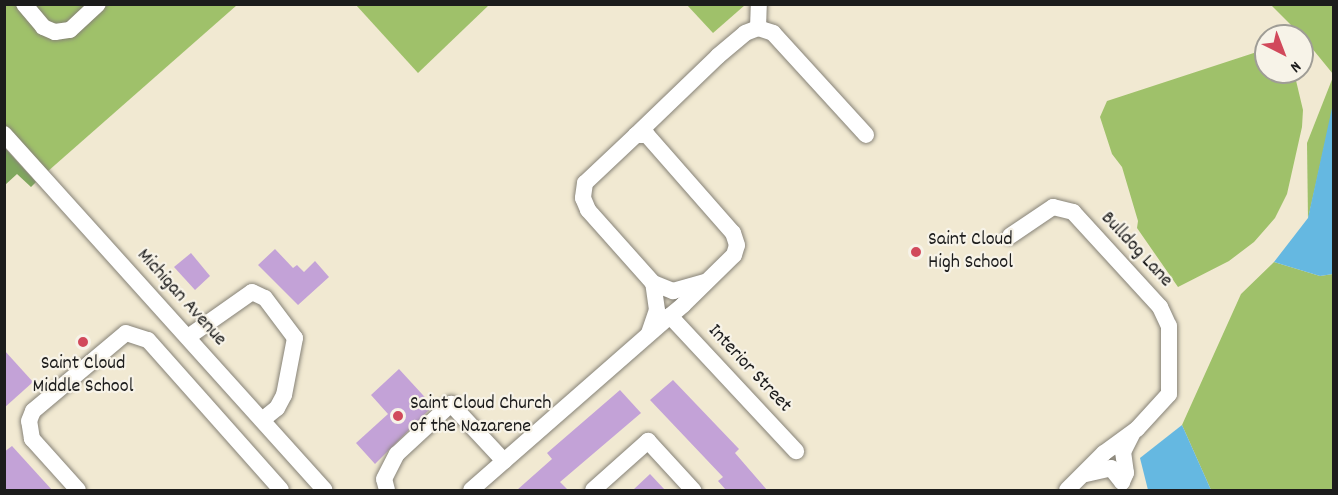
<!DOCTYPE html>
<style>
body{margin:0}
#map{position:relative;width:1338px;height:495px;overflow:hidden;background:#f1e9d2;font-family:Dekko,sans-serif}
div>[style]{position:absolute}
.green>*{inset:0;background:#9fc16a}
.forest>*{inset:0;background:#7fa75e}
.water>*{inset:0;background:#65b8e1}
.building>*{inset:0;background:#c3a2d7}
.roads{filter:drop-shadow(0 0 2px #868277) drop-shadow(0 0 2px #868277)}
.minor>*{height:16px;margin:-8px;padding:0 8px;transform-origin:8px;border-radius:8px;background:#fff}
.dots>*{width:16px;height:16px;translate:-50% -50%;box-sizing:border-box;border:3px solid #f7f3e8;border-radius:50%}
span{translate:-50% -50%;white-space:nowrap;text-align:center;line-height:1.15;-webkit-text-stroke:4.5px #f7f3e8;paint-order:stroke}
.poi-label{font-size:20px;color:#1c1c1c}
.left{translate:0 -50%;text-align:left}
.street-label{font-size:20px;color:#1c1c1c}
.frame{position:absolute;inset:0;border:6px solid #1c1c1c;pointer-events:none}
.north{position:absolute;left:1254px;top:24px;width:60px;height:60px;box-sizing:border-box;background:#f7f3e8;border:2px solid #9f9d96;border-radius:50%;rotate:138deg;font-size:16px;font-weight:700;line-height:24px;text-align:center;color:#1c1c1c}
.north::after{content:'';display:block;margin:auto;width:21px;height:27px;background:#d1495b;clip-path:polygon(50% 0,100% 100%,50% 72%,0 100%)}
</style>
<div id="map">
<div class="green">
<i style="clip-path:polygon(4px 5px,237px 5px,47px 172px,5px 125px)"></i>
<i style="clip-path:polygon(356px 5px,489px 5px,418px 73px)"></i>
<i style="clip-path:polygon(687px 5px,745px 5px,713px 33px)"></i>
<i style="clip-path:polygon(1271px 5px,1333px 5px,1333px 74px,1302px 36px)"></i>
<i style="clip-path:polygon(1266px 49px,1266px 72px,1294px 72px,1303px 110px,1302px 127px,1287px 194px,1275px 218px,1254px 242px,1229px 261px,1178px 287px,1137px 228px,1138px 221px,1122px 167px,1112px 154px,1100px 117px,1107px 101px)"></i>
<i style="clip-path:polygon(1333px 77px,1333px 108px,1308px 219px,1307px 143px)"></i>
<i style="clip-path:polygon(1274px 262px,1320px 276px,1333px 274px,1333px 490px,1211px 490px,1182px 425px,1241px 294px)"></i>
</div>
<div class="forest">
<i style="clip-path:polygon(4px 147px,36px 182px,31px 187px,17px 174px,5px 185px)"></i>
</div>
<div class="water">
<i style="clip-path:polygon(1332px 108px,1333px 274px,1320px 276px,1274px 262px,1308px 218px)"></i>
<i style="clip-path:polygon(1182px 425px,1211px 490px,1148px 490px,1140px 458px)"></i>
</div>
<div class="building">
<i style="clip-path:polygon(275px 249px,293px 268px,297px 265px,304px 272px,315px 261px,329px 277px,298px 305px,258px 265px)"></i>
<i style="clip-path:polygon(191px 253px,210px 276px,195px 290px,174px 267px)"></i>
<i style="clip-path:polygon(4px 350px,33px 382px,4px 408px)"></i>
<i style="clip-path:polygon(399px 369px,433px 406px,375px 464px,356px 443px,388px 414px,371px 395px)"></i>
<i style="clip-path:polygon(673px 380px,739px 449px,735px 453px,767px 490px,726px 490px,718px 481px,723px 477px,650px 400px)"></i>
<i style="clip-path:polygon(620px 390px,641px 413px,560px 482px,568px 490px,517px 490px,552px 459px,547px 453px)"></i>
<i style="clip-path:polygon(12px 446px,52px 490px,4px 490px,4px 452px)"></i>
<i style="clip-path:polygon(650px 474px,665px 490px,633px 490px)"></i>
</div>
<div class="roads">
<div class="minor">
<i style="left:24px;top:4px;width:30px;rotate:50deg"></i>
<i style="left:43px;top:27px;width:13px;rotate:23deg"></i>
<i style="left:55px;top:32px;width:15px;rotate:-8deg"></i>
<i style="left:70px;top:30px;width:38px;rotate:-43deg"></i>
<i style="left:758px;top:28px;width:24px;rotate:-88deg"></i>
<i style="left:4px;top:134px;width:479px;rotate:48deg"></i>
<i style="left:636px;top:135px;width:114px;rotate:-43.9deg"></i>
<i style="left:718px;top:56px;width:35px;rotate:-40deg"></i>
<i style="left:745px;top:33px;width:14px;rotate:-21deg"></i>
<i style="left:758px;top:28px;width:16px;rotate:18deg"></i>
<i style="left:773px;top:33px;width:138px;rotate:47.6deg"></i>
<i style="left:1010px;top:236px;width:52px;rotate:-34deg"></i>
<i style="left:1053px;top:207px;width:21px;rotate:14deg"></i>
<i style="left:1073px;top:212px;width:129px;rotate:47.5deg"></i>
<i style="left:1160px;top:307px;width:21px;rotate:65deg"></i>
<i style="left:1169px;top:326px;width:68px;rotate:90deg"></i>
<i style="left:1169px;top:394px;width:47px;rotate:132.4deg"></i>
<i style="left:1137px;top:429px;width:41px;rotate:144deg"></i>
<i style="left:1104px;top:453px;width:52px;rotate:135deg"></i>
<i style="left:670px;top:316px;width:185px;rotate:47deg"></i>
<i style="left:649px;top:333px;width:24px;rotate:-71deg"></i>
<i style="left:657px;top:310px;width:27px;rotate:-98deg"></i>
<i style="left:188px;top:337px;width:78px;rotate:-35.1deg"></i>
<i style="left:252px;top:292px;width:14px;rotate:25deg"></i>
<i style="left:265px;top:298px;width:50px;rotate:53.1deg"></i>
<i style="left:295px;top:338px;width:58px;rotate:100.9deg"></i>
<i style="left:284px;top:395px;width:15px;rotate:118deg"></i>
<i style="left:277px;top:408px;width:19px;rotate:141deg"></i>
<i style="left:1086px;top:474px;width:26px;rotate:-13deg"></i>
<i style="left:1111px;top:468px;width:18px;rotate:52deg"></i>
<i style="left:1122px;top:482px;width:10px;rotate:-66deg"></i>
<i style="left:1126px;top:473px;width:21px;rotate:-98deg"></i>
<i style="left:1123px;top:452px;width:20px;rotate:-63deg"></i>
<i style="left:78px;top:490px;width:69px;rotate:-132deg"></i>
<i style="left:32px;top:439px;width:18px;rotate:-99deg"></i>
<i style="left:29px;top:421px;width:11px;rotate:-68deg"></i>
<i style="left:33px;top:411px;width:121px;rotate:-40deg"></i>
<i style="left:126px;top:333px;width:23px;rotate:18deg"></i>
<i style="left:148px;top:340px;width:200px;rotate:48.4deg"></i>
<i style="left:387px;top:490px;width:11px;rotate:-105deg"></i>
<i style="left:384px;top:479px;width:28px;rotate:-63deg"></i>
<i style="left:397px;top:454px;width:74px;rotate:-42.8deg"></i>
<i style="left:451px;top:404px;width:78px;rotate:47.1deg"></i>
<i style="left:471px;top:490px;width:264px;rotate:-41.2deg"></i>
<i style="left:670px;top:316px;width:17px;rotate:-40deg"></i>
<i style="left:683px;top:305px;width:71px;rotate:-44.4deg"></i>
<i style="left:734px;top:255px;width:10px;rotate:-73deg"></i>
<i style="left:737px;top:245px;width:13px;rotate:-108deg"></i>
<i style="left:733px;top:233px;width:130px;rotate:-131.3deg"></i>
<i style="left:647px;top:135px;width:11px;rotate:180deg"></i>
<i style="left:636px;top:135px;width:70px;rotate:136.7deg"></i>
<i style="left:585px;top:183px;width:15px;rotate:98deg"></i>
<i style="left:583px;top:198px;width:13px;rotate:67deg"></i>
<i style="left:588px;top:210px;width:98px;rotate:48.3deg"></i>
<i style="left:653px;top:283px;width:22px;rotate:22deg"></i>
<i style="left:673px;top:291px;width:35px;rotate:-16deg"></i>
<i style="left:593px;top:490px;width:74px;rotate:-41.7deg"></i>
<i style="left:648px;top:441px;width:67px;rotate:47.4deg"></i>
</div>
</div>
<div class="dots">
<i style="left:916px;top:252px;background:#d1495b"></i>
<i style="left:83px;top:342px;background:#d1495b"></i>
<i style="left:398px;top:416px;background:#d1495b"></i>
</div>
<div class="poi-label">
<span class="left" style="left:928px;top:252px">Saint Cloud<br>High School</span>
<span style="left:83px;top:376px">Saint Cloud<br>Middle School</span>
<span class="left" style="left:410px;top:416px">Saint Cloud Church<br>of the Nazarene</span>
</div>
<div class="street-label">
<span style="left:1136px;top:250px;rotate:47deg">Bulldog Lane</span>
<span style="left:181px;top:298px;rotate:48deg">Michigan Avenue</span>
<span style="left:749px;top:369px;rotate:47deg">Interior Street</span>
</div>
<div class="frame"></div>
<div class="north">N</div>
</div>
